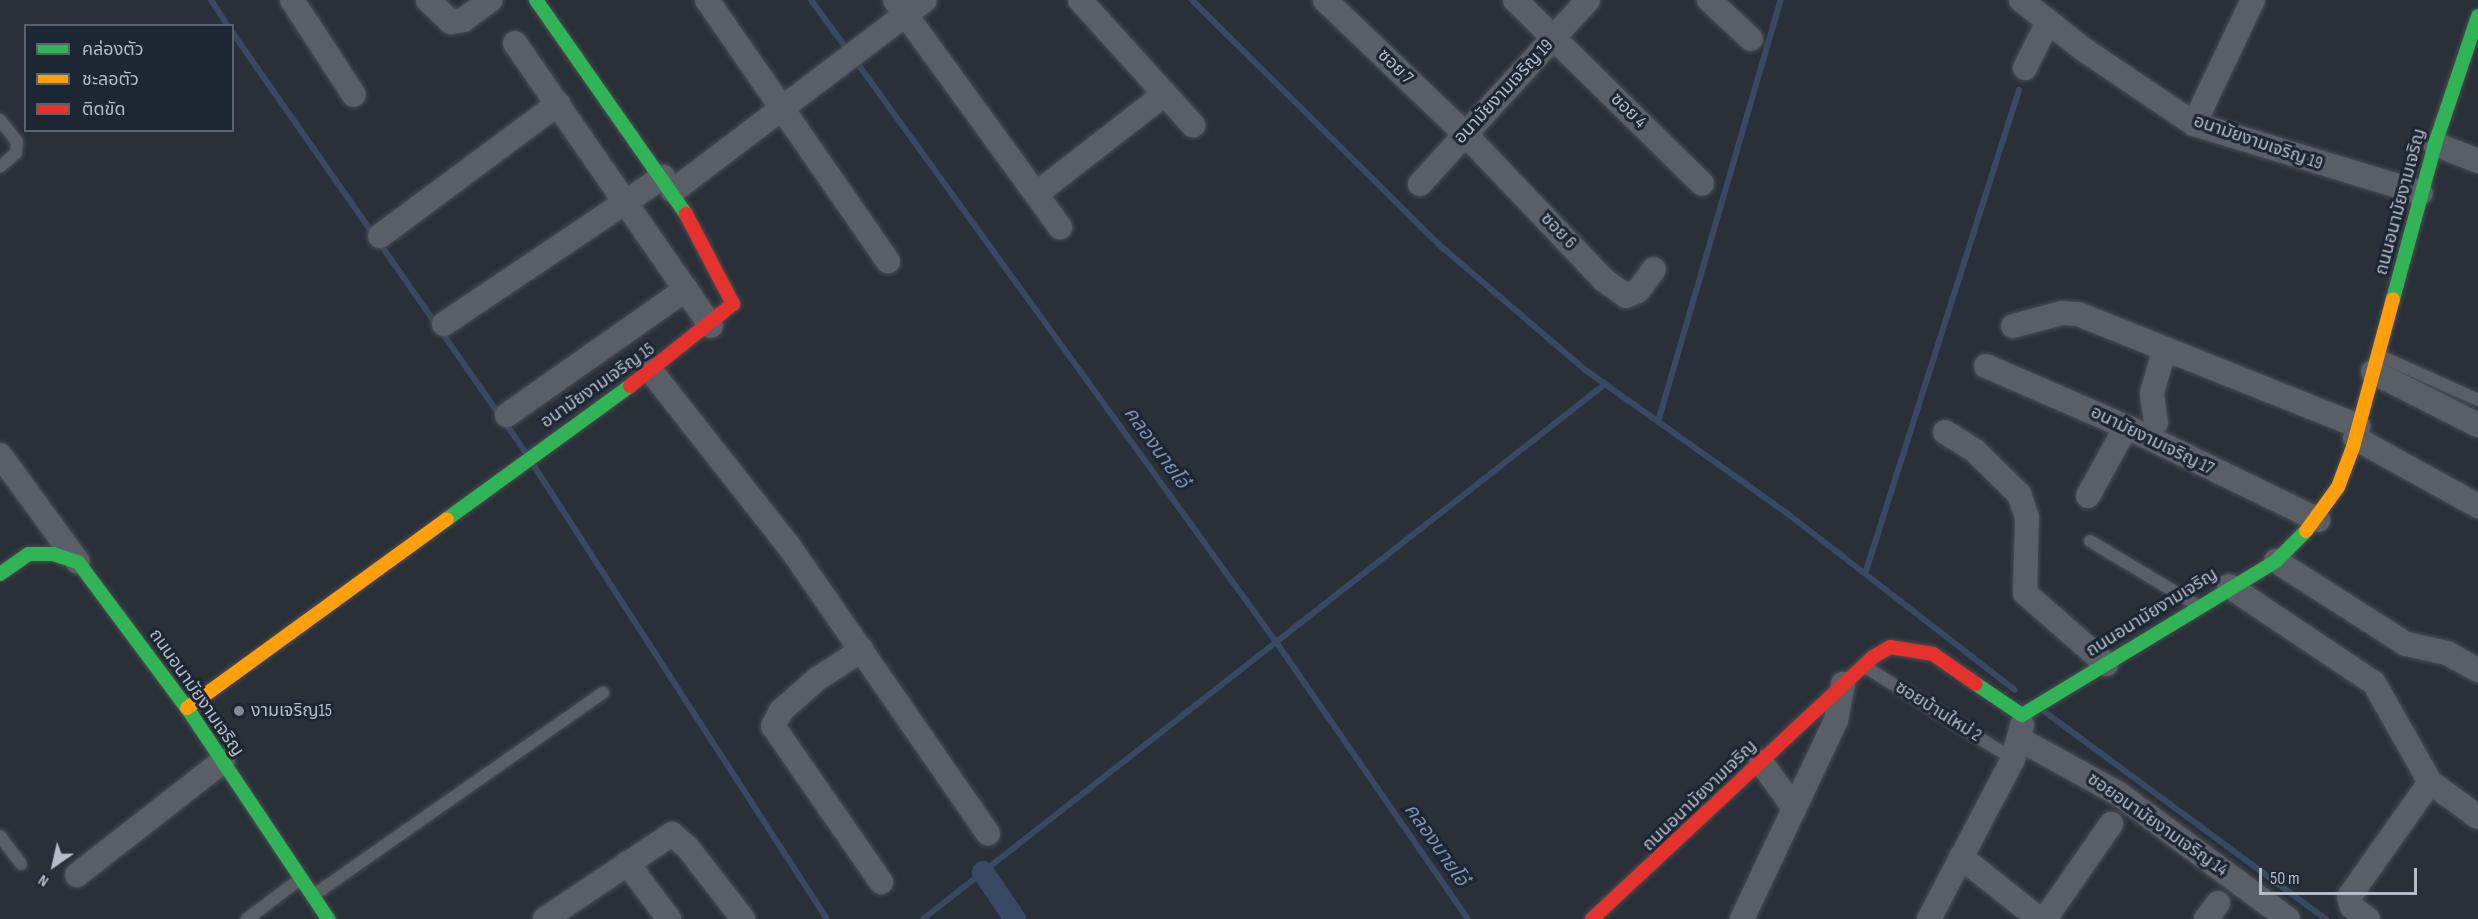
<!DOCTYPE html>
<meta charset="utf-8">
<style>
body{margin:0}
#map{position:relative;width:2478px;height:919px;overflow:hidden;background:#2a3038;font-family:"Sofia Sans Condensed","Noto Sans Thai",sans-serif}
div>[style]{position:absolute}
.stream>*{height:6px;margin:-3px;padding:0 3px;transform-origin:3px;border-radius:3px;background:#384963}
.canal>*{height:22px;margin:-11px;padding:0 11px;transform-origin:11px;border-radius:11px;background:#384963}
.roads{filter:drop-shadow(0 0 2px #484c53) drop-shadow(0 0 2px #484c53)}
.lane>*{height:12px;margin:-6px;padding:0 6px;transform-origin:6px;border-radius:6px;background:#5a5e66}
.street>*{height:24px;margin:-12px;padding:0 12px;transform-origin:12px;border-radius:12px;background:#5a5e66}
.fast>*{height:14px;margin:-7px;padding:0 7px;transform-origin:7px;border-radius:7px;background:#30b455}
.slow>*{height:14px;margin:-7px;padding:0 7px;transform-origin:7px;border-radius:7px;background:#ff9f0a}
.jam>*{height:14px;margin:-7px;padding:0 7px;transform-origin:7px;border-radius:7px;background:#e5322d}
.dots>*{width:16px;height:16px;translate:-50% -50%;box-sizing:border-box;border:3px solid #1d2633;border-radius:50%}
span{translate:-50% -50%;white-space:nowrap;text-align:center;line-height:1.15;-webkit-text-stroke:6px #1d2633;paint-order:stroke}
.street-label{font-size:18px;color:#b4bcc9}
.poi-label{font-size:18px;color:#b4bcc9}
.left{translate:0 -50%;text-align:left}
.water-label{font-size:20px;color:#7c92b1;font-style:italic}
.legend{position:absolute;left:24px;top:24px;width:210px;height:108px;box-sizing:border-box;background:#1d2633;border:2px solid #59626f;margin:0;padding:8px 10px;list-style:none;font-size:18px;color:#b4bcc9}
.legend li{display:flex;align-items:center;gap:12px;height:30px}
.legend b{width:30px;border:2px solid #59626f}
.north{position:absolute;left:24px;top:835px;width:60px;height:60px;-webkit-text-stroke:4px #1d2633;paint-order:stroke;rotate:214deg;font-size:16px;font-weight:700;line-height:24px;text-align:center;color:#b4bcc9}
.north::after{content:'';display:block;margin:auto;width:21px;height:27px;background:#b4bcc9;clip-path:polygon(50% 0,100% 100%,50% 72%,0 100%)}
.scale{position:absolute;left:2259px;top:868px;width:158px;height:27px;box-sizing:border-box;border:3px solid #b4bcc9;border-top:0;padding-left:8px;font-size:18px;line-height:21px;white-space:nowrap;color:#b4bcc9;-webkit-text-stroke:4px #1d2633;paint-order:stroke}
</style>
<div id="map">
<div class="stream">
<i style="left:211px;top:0;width:31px;rotate:57deg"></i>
<i style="left:811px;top:0;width:64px;rotate:53.8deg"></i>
<i style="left:1192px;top:0;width:353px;rotate:44.7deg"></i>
<i style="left:1443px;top:248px;width:186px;rotate:40.6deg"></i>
<i style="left:1584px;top:369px;width:250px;rotate:35.4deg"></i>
<i style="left:1788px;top:514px;width:287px;rotate:37.8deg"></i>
<i style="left:232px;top:32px;width:510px;rotate:55.06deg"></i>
<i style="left:855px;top:60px;width:715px;rotate:54.11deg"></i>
<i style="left:1274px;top:639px;width:341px;rotate:55.3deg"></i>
<i style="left:1658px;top:422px;width:440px;rotate:-73.8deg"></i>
<i style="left:534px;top:466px;width:539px;rotate:57.11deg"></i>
<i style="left:1865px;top:574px;width:508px;rotate:-72.35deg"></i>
<i style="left:2045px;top:712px;width:349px;rotate:36.4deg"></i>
<i style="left:923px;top:919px;width:867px;rotate:-38.11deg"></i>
</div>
<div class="canal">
<i style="left:983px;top:872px;width:57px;rotate:55.8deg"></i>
</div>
<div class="roads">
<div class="lane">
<i style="left:0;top:120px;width:28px;rotate:52deg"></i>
<i style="left:17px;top:142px;width:11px;rotate:95deg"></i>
<i style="left:16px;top:153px;width:21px;rotate:139deg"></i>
<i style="left:2378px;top:355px;width:110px;rotate:24.2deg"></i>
<i style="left:2090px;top:541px;width:125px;rotate:30.9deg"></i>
<i style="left:1864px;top:666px;width:176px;rotate:32deg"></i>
<i style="left:0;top:836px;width:35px;rotate:53deg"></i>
<i style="left:314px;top:895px;width:353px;rotate:-35deg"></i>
<i style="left:247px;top:919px;width:66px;rotate:-37deg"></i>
</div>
<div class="street">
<i style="left:292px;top:0;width:113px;rotate:56.9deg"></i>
<i style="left:428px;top:0;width:32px;rotate:44deg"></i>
<i style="left:451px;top:22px;width:12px;rotate:-9deg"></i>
<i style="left:463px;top:20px;width:34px;rotate:-36deg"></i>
<i style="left:707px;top:0;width:318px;rotate:55.3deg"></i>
<i style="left:895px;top:0;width:281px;rotate:54deg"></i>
<i style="left:1080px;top:0;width:169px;rotate:47.9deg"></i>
<i style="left:1325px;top:0;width:194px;rotate:43.7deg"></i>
<i style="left:1465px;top:134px;width:202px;rotate:46.4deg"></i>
<i style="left:1604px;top:280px;width:27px;rotate:36deg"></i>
<i style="left:1626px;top:296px;width:13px;rotate:-23deg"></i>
<i style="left:1638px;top:291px;width:27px;rotate:-54deg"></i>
<i style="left:1515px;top:0;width:262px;rotate:44.5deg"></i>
<i style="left:1709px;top:0;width:57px;rotate:42.9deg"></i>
<i style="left:2021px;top:0;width:79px;rotate:38.3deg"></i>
<i style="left:2083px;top:49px;width:134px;rotate:34deg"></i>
<i style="left:2194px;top:124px;width:237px;rotate:16.9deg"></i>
<i style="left:515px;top:43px;width:344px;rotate:55.3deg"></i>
<i style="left:2025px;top:68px;width:51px;rotate:-63.4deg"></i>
<i style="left:2194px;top:124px;width:137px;rotate:-64.6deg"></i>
<i style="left:2435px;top:144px;width:46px;rotate:21.6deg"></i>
<i style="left:1420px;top:184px;width:249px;rotate:-47.6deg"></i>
<i style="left:673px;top:191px;width:316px;rotate:-37.2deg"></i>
<i style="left:1036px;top:194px;width:163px;rotate:-37.8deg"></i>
<i style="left:380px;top:236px;width:222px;rotate:-36.6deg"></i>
<i style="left:444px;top:324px;width:264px;rotate:-33.9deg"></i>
<i style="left:2013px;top:326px;width:51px;rotate:-14.9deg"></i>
<i style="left:2062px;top:313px;width:16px;rotate:4deg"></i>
<i style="left:2078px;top:314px;width:302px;rotate:21.8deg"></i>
<i style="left:1986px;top:366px;width:160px;rotate:23.5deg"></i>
<i style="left:2133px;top:430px;width:206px;rotate:25.9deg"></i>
<i style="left:651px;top:371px;width:226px;rotate:51.8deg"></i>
<i style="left:791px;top:549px;width:346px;rotate:55.3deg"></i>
<i style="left:2373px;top:372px;width:118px;rotate:26.8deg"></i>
<i style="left:507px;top:415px;width:219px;rotate:-35.1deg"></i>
<i style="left:2156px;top:423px;width:30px;rotate:-98deg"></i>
<i style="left:2152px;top:393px;width:44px;rotate:-74.1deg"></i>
<i style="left:1945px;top:432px;width:36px;rotate:32deg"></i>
<i style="left:1975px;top:451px;width:62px;rotate:44.3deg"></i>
<i style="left:2019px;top:494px;width:24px;rotate:71deg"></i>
<i style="left:2027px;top:517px;width:76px;rotate:91.5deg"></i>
<i style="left:2025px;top:593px;width:108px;rotate:41.2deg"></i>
<i style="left:2355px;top:438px;width:141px;rotate:28.9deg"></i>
<i style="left:0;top:455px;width:132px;rotate:53.9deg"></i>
<i style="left:2088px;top:496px;width:79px;rotate:-61.2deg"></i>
<i style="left:2276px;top:561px;width:154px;rotate:32.6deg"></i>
<i style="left:2406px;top:644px;width:42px;rotate:12.4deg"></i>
<i style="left:2447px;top:653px;width:35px;rotate:29deg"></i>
<i style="left:2229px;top:586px;width:174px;rotate:33.8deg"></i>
<i style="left:2374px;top:683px;width:114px;rotate:60.5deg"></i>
<i style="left:2430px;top:782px;width:59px;rotate:36.1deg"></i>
<i style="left:862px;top:650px;width:54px;rotate:147.2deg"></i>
<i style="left:817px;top:679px;width:48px;rotate:138.4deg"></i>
<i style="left:781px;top:711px;width:17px;rotate:118deg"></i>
<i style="left:773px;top:726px;width:190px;rotate:55.3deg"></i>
<i style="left:2021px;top:740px;width:112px;rotate:28.9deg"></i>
<i style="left:2119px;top:794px;width:210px;rotate:36.5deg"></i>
<i style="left:1761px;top:762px;width:57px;rotate:54.3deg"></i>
<i style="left:1961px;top:857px;width:100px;rotate:38.5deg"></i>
<i style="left:627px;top:863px;width:70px;rotate:53.1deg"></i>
<i style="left:77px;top:875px;width:185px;rotate:-38deg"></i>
<i style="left:545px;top:919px;width:153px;rotate:-33.8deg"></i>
<i style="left:672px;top:834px;width:21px;rotate:41deg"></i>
<i style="left:688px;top:848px;width:90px;rotate:52.2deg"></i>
<i style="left:1742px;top:919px;width:220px;rotate:-64.7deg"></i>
<i style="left:1836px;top:720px;width:37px;rotate:-79deg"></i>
<i style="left:1929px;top:919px;width:181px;rotate:-62.3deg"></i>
<i style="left:2013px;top:759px;width:35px;rotate:-75deg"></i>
<i style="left:2045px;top:919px;width:116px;rotate:-55.2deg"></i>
<i style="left:2206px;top:919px;width:20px;rotate:-53deg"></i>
<i style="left:2368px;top:919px;width:20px;rotate:-143deg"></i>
<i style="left:2352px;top:907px;width:10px;rotate:-107deg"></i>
<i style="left:2349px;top:897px;width:141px;rotate:-54.8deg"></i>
</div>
<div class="fast">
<i style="left:536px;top:0;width:261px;rotate:55deg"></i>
<i style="left:2393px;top:299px;width:161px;rotate:-74.8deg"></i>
<i style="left:2435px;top:144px;width:135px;rotate:-71.4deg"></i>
<i style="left:447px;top:519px;width:226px;rotate:-36deg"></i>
<i style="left:0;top:574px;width:35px;rotate:-35deg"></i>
<i style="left:29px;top:554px;width:24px"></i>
<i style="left:53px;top:554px;width:26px;rotate:18deg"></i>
<i style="left:78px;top:562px;width:182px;rotate:53.3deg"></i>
<i style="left:187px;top:708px;width:254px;rotate:56.2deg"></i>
<i style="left:1976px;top:684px;width:55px;rotate:34deg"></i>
<i style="left:2022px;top:715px;width:297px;rotate:-31.2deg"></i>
<i style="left:2276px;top:561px;width:42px;rotate:-45deg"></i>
</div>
<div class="slow">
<i style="left:2306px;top:531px;width:54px;rotate:-54deg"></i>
<i style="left:2338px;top:487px;width:43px;rotate:-69.4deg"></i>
<i style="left:2353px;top:447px;width:153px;rotate:-74.9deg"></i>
<i style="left:187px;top:708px;width:321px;rotate:-36deg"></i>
</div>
<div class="jam">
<i style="left:630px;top:386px;width:132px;rotate:-38.5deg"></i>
<i style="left:733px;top:304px;width:102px;rotate:-117.6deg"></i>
<i style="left:1592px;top:919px;width:384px;rotate:-43deg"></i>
<i style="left:1873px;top:657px;width:20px;rotate:-30deg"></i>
<i style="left:1890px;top:647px;width:44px;rotate:9.2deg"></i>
<i style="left:1933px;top:654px;width:52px;rotate:34.9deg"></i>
</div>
</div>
<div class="dots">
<i style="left:239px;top:711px;background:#848b96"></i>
</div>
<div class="street-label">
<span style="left:1395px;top:67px;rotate:44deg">ซอย 7</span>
<span style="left:1504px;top:92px;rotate:-47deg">อนามัยงามเจริญ 19</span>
<span style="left:1628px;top:111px;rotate:45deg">ซอย 4</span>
<span style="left:2258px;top:143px;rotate:19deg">อนามัยงามเจริญ 19</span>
<span style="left:2401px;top:202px;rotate:-75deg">ถนนอนามัยงามเจริญ</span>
<span style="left:1558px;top:231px;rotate:46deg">ซอย 6</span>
<span style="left:598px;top:386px;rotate:-35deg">อนามัยงามเจริญ 15</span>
<span style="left:2152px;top:441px;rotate:26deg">อนามัยงามเจริญ 17</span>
<span style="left:2152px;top:613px;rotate:-32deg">ถนนอนามัยงามเจริญ</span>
<span style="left:196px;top:693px;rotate:55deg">ถนนอนามัยงามเจริญ</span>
<span style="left:1938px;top:712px;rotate:32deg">ซอยบ้านใหม่ 2</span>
<span style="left:1700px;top:796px;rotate:-44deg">ถนนอนามัยงามเจริญ</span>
<span style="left:2157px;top:825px;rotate:35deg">ซอยอนามัยงามเจริญ 14</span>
</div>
<div class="poi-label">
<span class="left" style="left:251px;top:711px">งามเจริญ15</span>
</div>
<div class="water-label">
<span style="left:1156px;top:448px;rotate:54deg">คลองนายโอ๋</span>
<span style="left:1436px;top:845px;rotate:55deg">คลองนายโอ๋</span>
</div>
<ul class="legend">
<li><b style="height:8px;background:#30b455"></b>คล่องตัว</li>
<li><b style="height:8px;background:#ff9f0a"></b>ชะลอตัว</li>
<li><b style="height:8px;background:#e5322d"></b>ติดขัด</li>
</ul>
<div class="north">N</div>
<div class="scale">50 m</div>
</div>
